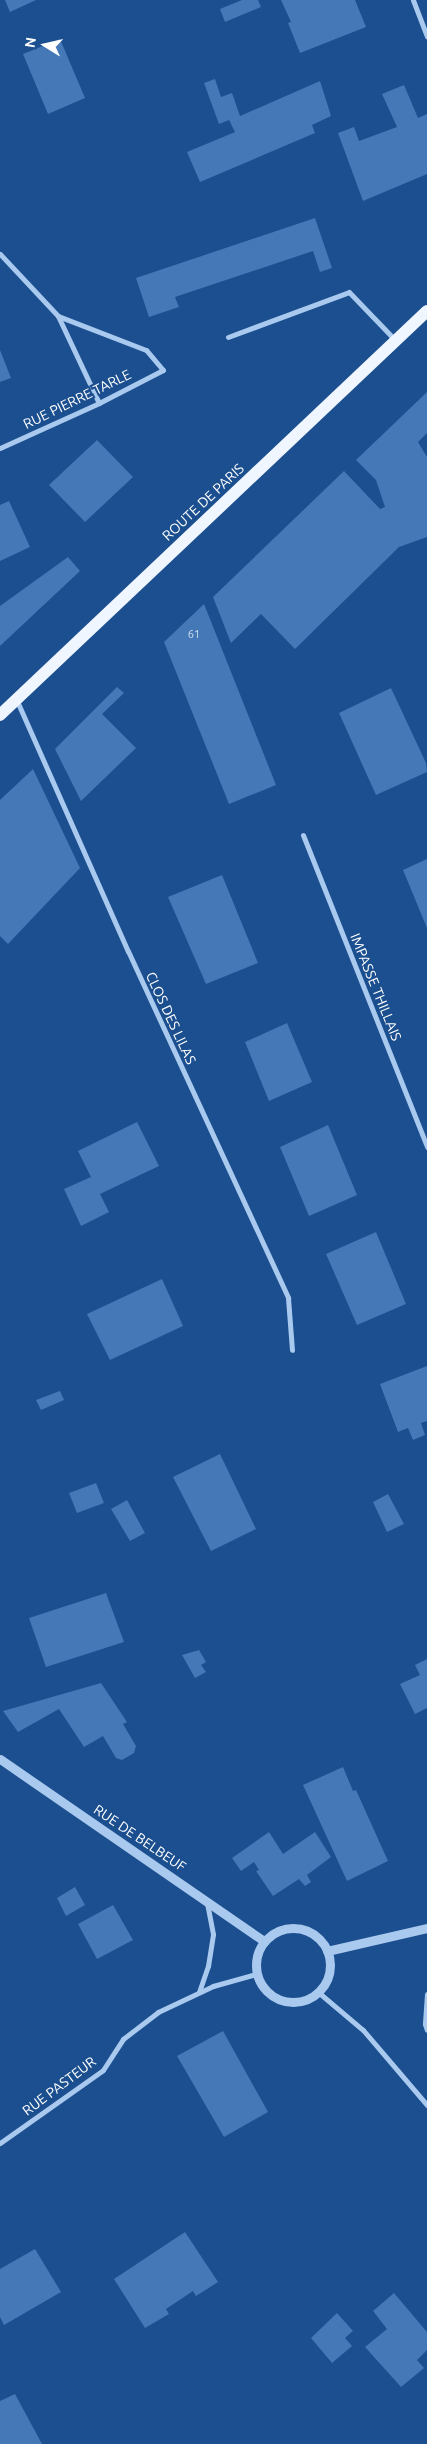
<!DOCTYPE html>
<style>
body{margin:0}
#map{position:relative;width:427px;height:2444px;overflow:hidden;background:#1b4f8f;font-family:Ubuntu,sans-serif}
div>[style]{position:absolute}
.building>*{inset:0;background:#4478b7}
.minor>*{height:5px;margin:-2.5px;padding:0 2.5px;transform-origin:2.5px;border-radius:2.5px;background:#a9c9ee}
.tertiary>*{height:9px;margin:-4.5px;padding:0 4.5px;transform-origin:4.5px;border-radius:4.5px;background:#a9c9ee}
.tertiary>.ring{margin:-4.5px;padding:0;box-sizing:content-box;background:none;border:9px solid #a9c9ee;border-radius:50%}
.primary>*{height:12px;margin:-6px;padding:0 6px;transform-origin:6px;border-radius:6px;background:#f0f6ff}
span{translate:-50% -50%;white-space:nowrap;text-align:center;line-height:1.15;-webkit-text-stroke:4px #1b4f8f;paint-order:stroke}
.number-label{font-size:11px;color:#d0dded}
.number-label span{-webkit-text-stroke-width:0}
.street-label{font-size:14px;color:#fff}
.north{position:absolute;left:20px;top:20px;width:50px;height:50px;-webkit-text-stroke:4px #1b4f8f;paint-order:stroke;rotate:280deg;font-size:14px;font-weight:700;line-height:20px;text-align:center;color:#fff}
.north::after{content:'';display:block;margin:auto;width:18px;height:22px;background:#fff;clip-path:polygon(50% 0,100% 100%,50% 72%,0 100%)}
</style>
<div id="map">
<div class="building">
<i style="clip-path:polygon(5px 0,36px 0,10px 12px)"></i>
<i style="clip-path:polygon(242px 0,258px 0,261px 7px,225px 22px,220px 9px)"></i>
<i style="clip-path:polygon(281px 0,355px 0,366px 27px,300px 53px,288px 23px,291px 22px)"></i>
<i style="clip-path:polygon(60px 39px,85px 98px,48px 114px,23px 54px)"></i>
<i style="clip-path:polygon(215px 79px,221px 97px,232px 93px,240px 116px,320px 81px,331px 116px,312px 125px,315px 133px,200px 182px,187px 152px,235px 132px,229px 120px,219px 124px,204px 83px)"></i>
<i style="clip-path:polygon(404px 85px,418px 118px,427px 114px,427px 174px,363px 201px,338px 133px,354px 127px,359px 141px,397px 127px,382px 94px)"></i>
<i style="clip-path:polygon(315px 218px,332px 268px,320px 272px,313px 251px,175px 297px,179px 307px,149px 317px,136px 278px)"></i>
<i style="clip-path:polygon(0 350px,11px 378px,0 382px)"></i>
<i style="clip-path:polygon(427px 392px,427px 433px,418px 442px,427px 457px,427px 537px,399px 547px,295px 649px,261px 614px,231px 643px,213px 597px,344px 471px,380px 509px,385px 507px,376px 480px,356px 460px)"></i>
<i style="clip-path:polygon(97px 440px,133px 477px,85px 522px,49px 485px)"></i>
<i style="clip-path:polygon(9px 501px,30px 547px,0 561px,0 505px)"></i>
<i style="clip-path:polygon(68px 557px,80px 571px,0 646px,0 606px)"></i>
<i style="clip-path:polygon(204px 604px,276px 785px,229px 804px,164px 642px)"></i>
<i style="clip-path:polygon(117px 687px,124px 693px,102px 714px,136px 748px,81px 801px,55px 749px)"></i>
<i style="clip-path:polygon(391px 688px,426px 763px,427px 772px,376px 795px,339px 713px)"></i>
<i style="clip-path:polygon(33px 769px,80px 868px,8px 944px,0 936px,0 800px)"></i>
<i style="clip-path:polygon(427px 859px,427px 928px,403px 870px)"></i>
<i style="clip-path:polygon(222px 875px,258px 963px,206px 984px,168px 897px)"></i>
<i style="clip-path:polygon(287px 1023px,312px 1082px,269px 1101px,245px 1042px)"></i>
<i style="clip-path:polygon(137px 1122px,159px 1166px,100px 1194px,109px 1212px,81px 1226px,64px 1189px,91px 1177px,78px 1151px)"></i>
<i style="clip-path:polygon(328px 1125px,357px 1195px,309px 1216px,280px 1147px)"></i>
<i style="clip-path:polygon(376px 1232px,406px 1304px,357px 1325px,326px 1254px)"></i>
<i style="clip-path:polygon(162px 1279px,183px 1326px,110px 1360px,87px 1314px)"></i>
<i style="clip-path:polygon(427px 1366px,427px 1421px,421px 1423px,425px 1435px,413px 1440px,408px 1428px,398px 1432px,380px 1384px)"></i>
<i style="clip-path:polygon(60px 1391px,64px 1400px,41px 1410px,36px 1400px)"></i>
<i style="clip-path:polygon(220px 1454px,256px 1529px,211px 1551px,173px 1477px)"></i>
<i style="clip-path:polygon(96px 1483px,104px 1503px,77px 1513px,69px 1493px)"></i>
<i style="clip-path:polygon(388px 1494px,404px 1524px,387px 1532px,373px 1502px)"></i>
<i style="clip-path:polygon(127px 1500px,145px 1533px,130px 1541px,111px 1509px)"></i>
<i style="clip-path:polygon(106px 1593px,124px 1642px,46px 1667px,29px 1618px)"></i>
<i style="clip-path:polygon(199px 1650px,206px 1662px,201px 1665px,206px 1672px,195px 1678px,182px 1655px)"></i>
<i style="clip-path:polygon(427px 1659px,427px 1708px,415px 1714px,400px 1684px,420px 1675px,415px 1665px)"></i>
<i style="clip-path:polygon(101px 1683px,127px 1722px,123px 1724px,136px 1746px,134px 1753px,122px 1760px,116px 1758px,103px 1736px,84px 1747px,59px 1709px,18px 1732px,3px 1711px)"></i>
<i style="clip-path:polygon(343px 1767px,353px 1791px,356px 1790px,388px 1861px,347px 1881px,303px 1785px)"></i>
<i style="clip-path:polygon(269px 1832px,283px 1854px,315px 1832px,331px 1857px,307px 1875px,311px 1882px,305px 1886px,299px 1879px,273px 1896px,256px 1871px,259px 1870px,254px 1862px,241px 1871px,232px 1858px)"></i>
<i style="clip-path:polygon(75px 1887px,85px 1905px,66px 1916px,57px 1898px)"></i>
<i style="clip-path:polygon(113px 1905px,133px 1940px,97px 1959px,78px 1924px)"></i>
<i style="clip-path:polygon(223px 2031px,268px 2112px,224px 2137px,177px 2056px)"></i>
<i style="clip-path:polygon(185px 2232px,218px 2282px,196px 2296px,193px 2291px,166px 2309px,169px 2314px,145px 2328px,114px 2279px)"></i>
<i style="clip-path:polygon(35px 2249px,61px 2292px,4px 2325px,0 2317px,0 2269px)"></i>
<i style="clip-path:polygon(394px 2293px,427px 2332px,427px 2350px,417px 2360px,424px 2368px,401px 2387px,365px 2347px,387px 2329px,373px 2311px)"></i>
<i style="clip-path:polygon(337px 2313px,353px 2331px,345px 2338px,352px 2346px,332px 2363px,311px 2338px)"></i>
<i style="clip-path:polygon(15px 2394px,42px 2444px,0 2444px,0 2401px)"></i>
</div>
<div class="minor">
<i style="left:413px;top:0;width:39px;rotate:69deg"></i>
<i style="left:0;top:254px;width:85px;rotate:46.9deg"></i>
<i style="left:58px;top:316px;width:96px;rotate:64.8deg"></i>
<i style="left:228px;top:337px;width:129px;rotate:-20.4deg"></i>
<i style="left:349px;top:292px;width:68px;rotate:46.2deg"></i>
<i style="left:0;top:448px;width:109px;rotate:-24.4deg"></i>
<i style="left:99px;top:403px;width:72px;rotate:-27.3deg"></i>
<i style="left:163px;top:370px;width:26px;rotate:-130deg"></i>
<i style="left:146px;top:350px;width:94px;rotate:-158.9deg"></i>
<i style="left:17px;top:701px;width:274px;rotate:66.1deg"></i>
<i style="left:128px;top:951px;width:382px;rotate:65.2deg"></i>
<i style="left:288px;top:1298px;width:52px;rotate:85.6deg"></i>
<i style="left:303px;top:835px;width:336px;rotate:68.3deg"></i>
<i style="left:199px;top:1992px;width:28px;rotate:-71deg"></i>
<i style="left:208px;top:1966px;width:32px;rotate:-81deg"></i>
<i style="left:213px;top:1934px;width:32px;rotate:-101deg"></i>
<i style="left:318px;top:1992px;width:59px;rotate:40.2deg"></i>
<i style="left:363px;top:2030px;width:99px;rotate:49.5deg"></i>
<i style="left:427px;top:1994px;width:30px;rotate:94deg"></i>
<i style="left:425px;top:2024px;width:6px;rotate:72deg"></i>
<i style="left:0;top:2143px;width:126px;rotate:-35.3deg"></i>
<i style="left:103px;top:2070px;width:37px;rotate:-57deg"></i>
<i style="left:123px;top:2039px;width:44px;rotate:-37.6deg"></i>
<i style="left:158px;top:2012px;width:61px;rotate:-25.3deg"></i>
<i style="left:213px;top:1986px;width:45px;rotate:-15.6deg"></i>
</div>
<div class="tertiary">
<i style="left:0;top:1759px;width:321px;rotate:34.6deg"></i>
<i class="ring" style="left:256px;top:1928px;width:65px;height:65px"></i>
<i style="left:327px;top:1951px;width:103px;rotate:-13deg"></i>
</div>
<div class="primary">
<i style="left:0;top:715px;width:588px;rotate:-43.41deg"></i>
</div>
<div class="number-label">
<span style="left:194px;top:634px">61</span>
</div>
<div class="street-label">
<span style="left:77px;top:399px;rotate:-26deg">RUE PIERRE TARLE</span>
<span style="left:203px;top:502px;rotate:-43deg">ROUTE DE PARIS</span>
<span style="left:376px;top:987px;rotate:68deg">IMPASSE THILLAIS</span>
<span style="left:171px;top:1018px;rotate:65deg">CLOS DES LILAS</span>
<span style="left:140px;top:1838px;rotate:34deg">RUE DE BELBEUF</span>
<span style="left:59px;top:2086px;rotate:-37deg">RUE PASTEUR</span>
</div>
<div class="north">N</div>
</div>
